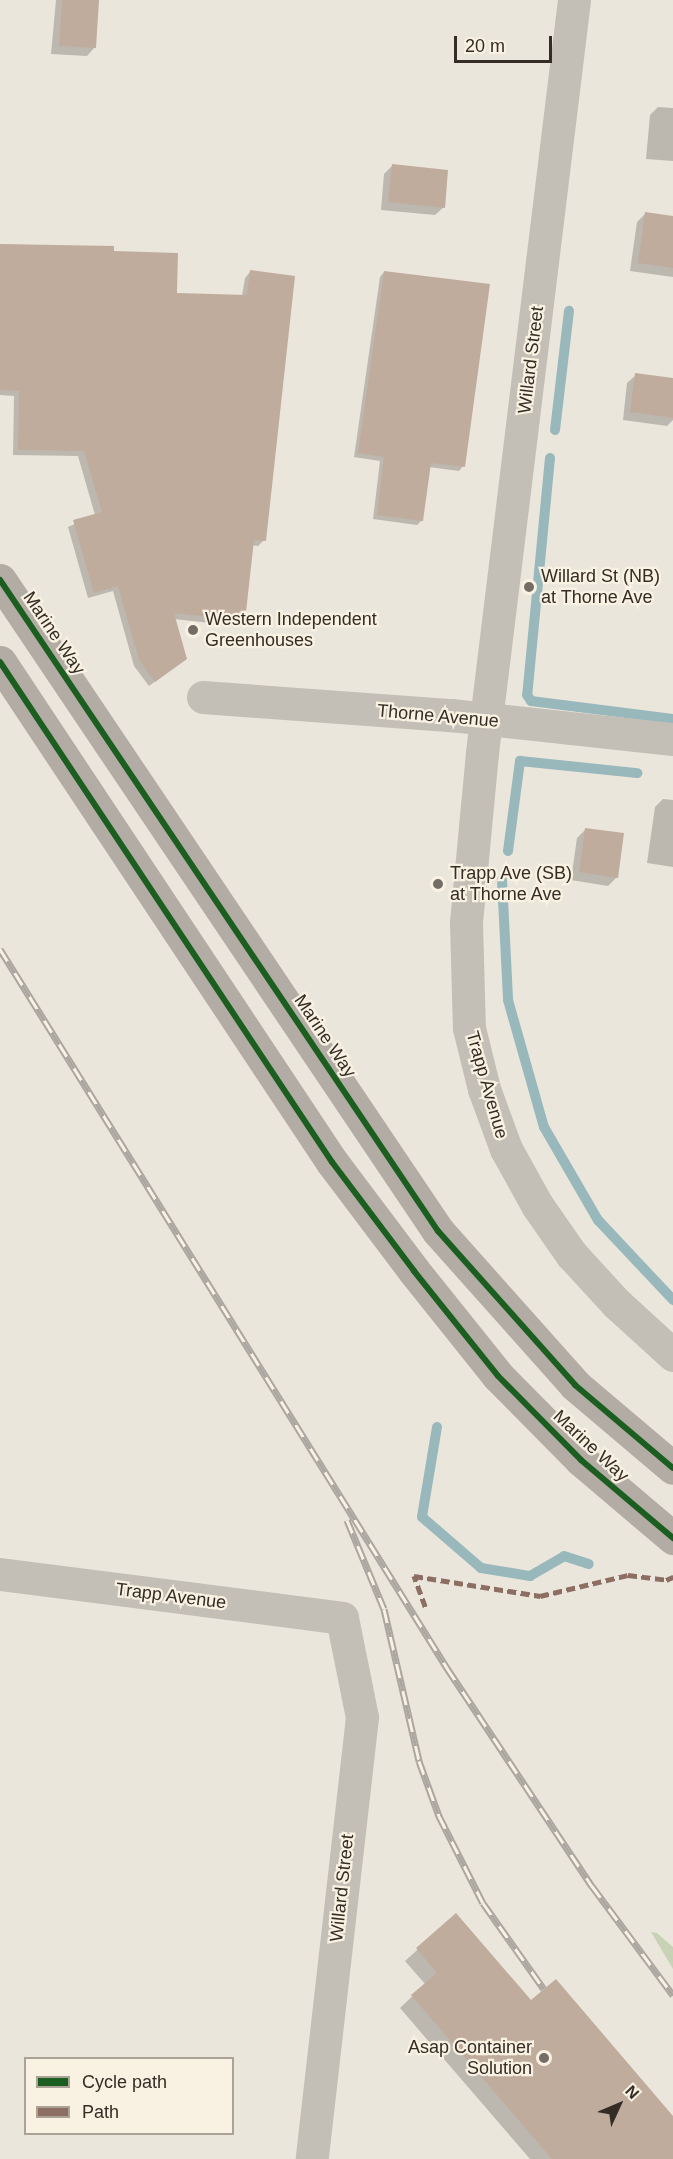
<!DOCTYPE html>
<style>
body{margin:0}
#map{position:relative;width:673px;height:2159px;overflow:hidden;background:#ebe6dc;font-family:Helvetica,sans-serif}
div>[style]{position:absolute}
.green>*{inset:0;background:#c8d2b6}
.shadow>*{inset:0;background:#0003}
.stream>*{height:10px;margin:-5px;padding:0 5px;transform-origin:5px;border-radius:5px;background:#98b8bc}
.building>*{inset:0;background:#c0ac9d}
.minor>*{height:33px;margin:-16.5px;padding:0 16.5px;transform-origin:16.5px;border-radius:16.5px;background:#c3beb6}
.major>*{height:33px;margin:-16.5px;padding:0 16.5px;transform-origin:16.5px;border-radius:16.5px;background:#b2aca5}
.rail>*{height:7px;margin-top:-3.5px;transform-origin:0;background:repeating-linear-gradient(90deg,#f9f2e2 0 14px,#aba6a0 0 28px);box-sizing:border-box;border-block:2px solid #aba6a0}
.quiet>*{height:4.5px;margin-top:-2.25px;transform-origin:0;background:repeating-linear-gradient(90deg,#8d6e63 0 9px,transparent 0 13.5px)}
.cycleway>*{height:6px;margin:-3px;padding:0 3px;transform-origin:3px;border-radius:3px;background:#1b5e20}
.dots>*{width:16px;height:16px;translate:-50% -50%;box-sizing:border-box;border:3px solid #f9f2e2;border-radius:50%}
span{translate:-50% -50%;white-space:nowrap;text-align:center;line-height:1.15;-webkit-text-stroke:4.5px #f9f2e2;paint-order:stroke}
.street-label{font-size:18px;color:#342c25}
.poi-label{font-size:18px;color:#342c25}
.left{translate:0 -50%;text-align:left}
.right{translate:-100% -50%;text-align:right}
.legend{position:absolute;left:24px;top:2057px;width:210px;height:78px;box-sizing:border-box;background:#f9f2e2;border:2px solid #aaa396;margin:0;padding:8px 10px;list-style:none;font-size:18px;color:#342c25}
.legend li{display:flex;align-items:center;gap:12px;height:30px}
.legend b{width:30px;border:2px solid #aaa396}
.north{position:absolute;left:589px;top:2075px;width:60px;height:60px;-webkit-text-stroke:4px #f9f2e2;paint-order:stroke;rotate:46deg;font-size:16px;font-weight:700;line-height:24px;text-align:center;color:#342c25}
.north::after{content:'';display:block;margin:auto;width:21px;height:27px;background:#342c25;clip-path:polygon(50% 0,100% 100%,50% 72%,0 100%)}
.scale{position:absolute;left:454px;top:36px;width:98px;height:27px;box-sizing:border-box;border:3px solid #342c25;border-top:0;padding-left:8px;font-size:18px;line-height:21px;white-space:nowrap;color:#342c25;-webkit-text-stroke:4px #f9f2e2;paint-order:stroke}
</style>
<div id="map">
<div class="green">
<i style="clip-path:polygon(651px 1932px,657px 1933px,673px 1947px,673px 1969px)"></i>
</div>
<div class="shadow">
<i style="clip-path:polygon(56px 0,98px 0,95px 47px,87px 56px,51px 54px)"></i>
<i style="clip-path:polygon(658px 107px,673px 108px,673px 161px,646px 159px,650px 115px)"></i>
<i style="clip-path:polygon(392px 166px,444px 207px,435px 215px,381px 210px,384px 174px)"></i>
<i style="clip-path:polygon(645px 214px,673px 218px,673px 277px,630px 271px,637px 222px)"></i>
<i style="clip-path:polygon(0 245px,112px 253px,176px 294px,242px 296px,245px 278px,250px 272px,264px 540px,258px 546px,251px 545px,244px 620px,238px 626px,174px 619px,179px 664px,149px 686px,134px 666px,113px 591px,88px 598px,68px 527px,95px 515px,78px 456px,13px 455px,14px 396px,0 395px)"></i>
<i style="clip-path:polygon(384px 272px,463px 466px,459px 471px,429px 467px,422px 520px,417px 525px,373px 519px,380px 461px,354px 457px,380px 277px)"></i>
<i style="clip-path:polygon(636px 375px,673px 380px,673px 420px,667px 426px,623px 420px,627px 383px)"></i>
<i style="clip-path:polygon(663px 799px,673px 800px,673px 867px,647px 863px,655px 807px)"></i>
<i style="clip-path:polygon(585px 830px,617px 877px,608px 886px,571px 880px,577px 838px)"></i>
<i style="clip-path:polygon(456px 1915px,530px 2002px,673px 2119px,673px 2159px,530px 2159px,400px 2008px,425px 1984px,405px 1961px)"></i>
</div>
<div class="stream">
<i style="left:555px;top:430px;width:120px;rotate:-83.3deg"></i>
<i style="left:550px;top:458px;width:238px;rotate:95.5deg"></i>
<i style="left:527px;top:695px;width:7px;rotate:56deg"></i>
<i style="left:531px;top:701px;width:143px;rotate:7.2deg"></i>
<i style="left:508px;top:851px;width:91px;rotate:-82.4deg"></i>
<i style="left:520px;top:761px;width:118px;rotate:5.9deg"></i>
<i style="left:502px;top:880px;width:120px;rotate:87.1deg"></i>
<i style="left:508px;top:1000px;width:132px;rotate:74.2deg"></i>
<i style="left:544px;top:1127px;width:108px;rotate:59.9deg"></i>
<i style="left:598px;top:1220px;width:110px;rotate:46.8deg"></i>
<i style="left:437px;top:1427px;width:91px;rotate:99.5deg"></i>
<i style="left:422px;top:1517px;width:78px;rotate:40.8deg"></i>
<i style="left:481px;top:1568px;width:50px;rotate:9.3deg"></i>
<i style="left:530px;top:1576px;width:39px;rotate:-30deg"></i>
<i style="left:564px;top:1556px;width:26px;rotate:18deg"></i>
</div>
<div class="building">
<i style="clip-path:polygon(62px 0,99px 0,96px 48px,59px 46px)"></i>
<i style="clip-path:polygon(392px 164px,448px 170px,445px 208px,388px 202px)"></i>
<i style="clip-path:polygon(645px 212px,673px 216px,673px 268px,638px 263px)"></i>
<i style="clip-path:polygon(0 244px,114px 246px,114px 251px,178px 253px,177px 293px,247px 295px,250px 270px,295px 276px,266px 541px,254px 540px,245px 621px,174px 613px,187px 659px,155px 682px,139px 660px,118px 586px,94px 593px,73px 520px,102px 512px,84px 451px,18px 450px,19px 391px,0 390px)"></i>
<i style="clip-path:polygon(384px 271px,490px 284px,465px 467px,431px 463px,423px 521px,377px 515px,384px 457px,358px 453px)"></i>
<i style="clip-path:polygon(635px 373px,673px 378px,673px 418px,630px 412px)"></i>
<i style="clip-path:polygon(585px 828px,624px 833px,618px 878px,579px 872px)"></i>
<i style="clip-path:polygon(456px 1913px,531px 2000px,556px 1979px,673px 2116px,673px 2159px,552px 2159px,411px 1995px,437px 1973px,416px 1948px)"></i>
</div>
<div class="minor">
<i style="left:574px;top:0;width:759px;rotate:96.97deg"></i>
<i style="left:482px;top:753px;width:171px;rotate:95.4deg"></i>
<i style="left:466px;top:923px;width:105px;rotate:88.4deg"></i>
<i style="left:469px;top:1028px;width:63px;rotate:76.2deg"></i>
<i style="left:484px;top:1089px;width:64px;rotate:69.9deg"></i>
<i style="left:506px;top:1149px;width:64px;rotate:61deg"></i>
<i style="left:537px;top:1205px;width:60px;rotate:55.2deg"></i>
<i style="left:571px;top:1254px;width:67px;rotate:47.4deg"></i>
<i style="left:616px;top:1303px;width:77px;rotate:42.4deg"></i>
<i style="left:203px;top:697px;width:249px;rotate:4.2deg"></i>
<i style="left:451px;top:715px;width:223px;rotate:6.2deg"></i>
<i style="left:0;top:1574px;width:345px;rotate:7.3deg"></i>
<i style="left:342px;top:1618px;width:101px;rotate:78.6deg"></i>
<i style="left:362px;top:1717px;width:445px;rotate:96.5deg"></i>
</div>
<div class="major">
<i style="left:0;top:580px;width:785px;rotate:56.07deg"></i>
<i style="left:438px;top:1231px;width:206px;rotate:48.3deg"></i>
<i style="left:575px;top:1385px;width:128px;rotate:40.3deg"></i>
<i style="left:0;top:662px;width:600px;rotate:56.42deg"></i>
<i style="left:332px;top:1162px;width:136px;rotate:53deg"></i>
<i style="left:414px;top:1271px;width:134px;rotate:51.3deg"></i>
<i style="left:498px;top:1376px;width:118px;rotate:45.3deg"></i>
<i style="left:581px;top:1460px;width:121px;rotate:40.3deg"></i>
</div>
<div class="rail">
<i style="left:0;top:949px;width:847px;rotate:58.13deg"></i>
<i style="left:447px;top:1668px;width:262px;rotate:56.4deg"></i>
<i style="left:592px;top:1886px;width:136px;rotate:53.4deg"></i>
<i style="left:347px;top:1520px;width:96px;rotate:67.4deg"></i>
<i style="left:384px;top:1609px;width:156px;rotate:77deg"></i>
<i style="left:419px;top:1761px;width:59px;rotate:70deg"></i>
<i style="left:439px;top:1816px;width:97px;rotate:63.2deg"></i>
<i style="left:483px;top:1903px;width:105px;rotate:54.7deg"></i>
</div>
<div class="quiet">
<i style="left:425px;top:1607px;width:33px;rotate:-110deg"></i>
<i style="left:414px;top:1576px;width:128px;rotate:9deg"></i>
<i style="left:540px;top:1596px;width:90px;rotate:-13.4deg"></i>
<i style="left:628px;top:1575px;width:38px;rotate:7deg"></i>
<i style="left:666px;top:1580px;width:8px;rotate:-23deg"></i>
</div>
<div class="cycleway">
<i style="left:0;top:580px;width:785px;rotate:56.07deg"></i>
<i style="left:438px;top:1231px;width:206px;rotate:48.3deg"></i>
<i style="left:575px;top:1385px;width:128px;rotate:40.3deg"></i>
<i style="left:0;top:662px;width:600px;rotate:56.42deg"></i>
<i style="left:332px;top:1162px;width:136px;rotate:53deg"></i>
<i style="left:414px;top:1271px;width:134px;rotate:51.3deg"></i>
<i style="left:498px;top:1376px;width:118px;rotate:45.3deg"></i>
<i style="left:581px;top:1460px;width:121px;rotate:40.3deg"></i>
</div>
<div class="dots">
<i style="left:529px;top:587px;background:#746d65"></i>
<i style="left:193px;top:630px;background:#746d65"></i>
<i style="left:438px;top:884px;background:#746d65"></i>
<i style="left:544px;top:2058px;background:#746d65"></i>
</div>
<div class="street-label">
<span style="left:531px;top:360px;rotate:-83deg">Willard Street</span>
<span style="left:54px;top:633px;rotate:56deg">Marine Way</span>
<span style="left:438px;top:716px;rotate:5deg">Thorne Avenue</span>
<span style="left:325px;top:1036px;rotate:56deg">Marine Way</span>
<span style="left:487px;top:1085px;rotate:74deg">Trapp Avenue</span>
<span style="left:591px;top:1446px;rotate:43deg">Marine Way</span>
<span style="left:171px;top:1596px;rotate:7deg">Trapp Avenue</span>
<span style="left:342px;top:1888px;rotate:-84deg">Willard Street</span>
</div>
<div class="poi-label">
<span class="left" style="left:541px;top:587px">Willard St (NB)<br>at Thorne Ave</span>
<span class="left" style="left:205px;top:630px">Western Independent<br>Greenhouses</span>
<span class="left" style="left:450px;top:884px">Trapp Ave (SB)<br>at Thorne Ave</span>
<span class="right" style="left:532px;top:2058px">Asap Container<br>Solution</span>
</div>
<ul class="legend">
<li><b style="height:8px;background:#1b5e20"></b>Cycle path</li>
<li><b style="height:8px;background:#8d6e63"></b>Path</li>
</ul>
<div class="north">N</div>
<div class="scale">20 m</div>
</div>
